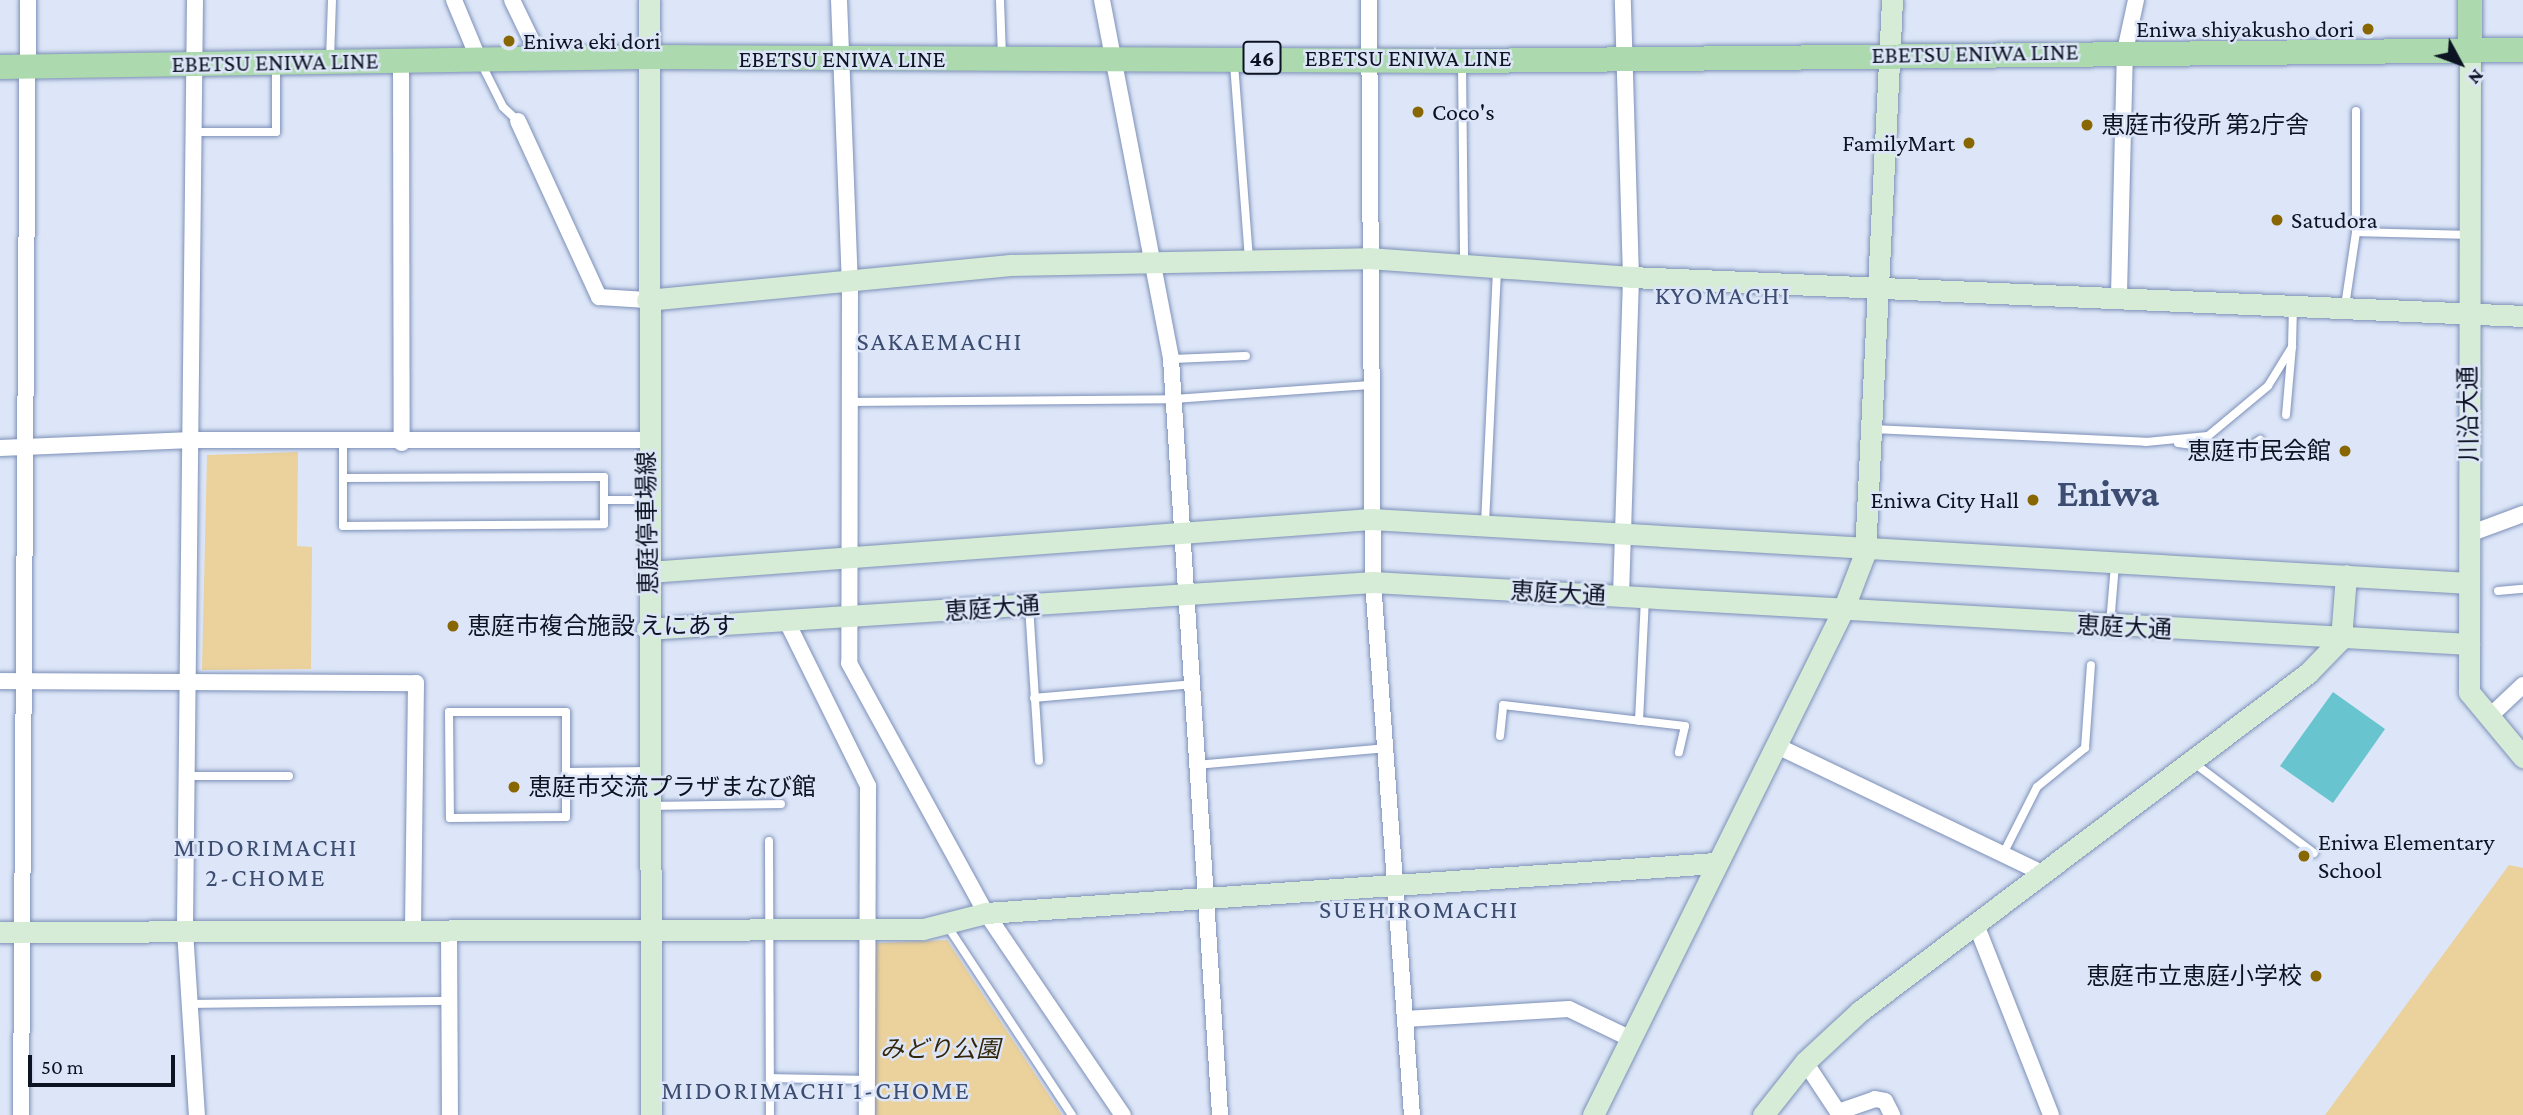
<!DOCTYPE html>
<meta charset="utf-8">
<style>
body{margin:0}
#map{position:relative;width:2523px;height:1115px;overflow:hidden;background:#dde6f8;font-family:"Crimson Pro","Noto Sans JP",serif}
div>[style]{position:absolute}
.green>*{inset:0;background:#ebd19b}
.water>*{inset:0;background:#68c4ce}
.roads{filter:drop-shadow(0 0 2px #7d90b8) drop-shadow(0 0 2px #7d90b8)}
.lane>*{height:8px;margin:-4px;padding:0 4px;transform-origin:4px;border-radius:4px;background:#fff}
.street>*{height:16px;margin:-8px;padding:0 8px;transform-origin:8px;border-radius:8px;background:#fff}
.secondary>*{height:21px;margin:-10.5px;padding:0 10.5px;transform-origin:10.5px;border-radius:10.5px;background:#d6ecd6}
.primary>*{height:24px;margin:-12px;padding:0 12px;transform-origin:12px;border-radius:12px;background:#acd9ad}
.dots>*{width:19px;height:19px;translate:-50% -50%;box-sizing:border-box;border:4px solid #dde6f8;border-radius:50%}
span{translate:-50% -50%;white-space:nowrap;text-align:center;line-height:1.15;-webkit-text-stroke:5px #dde6f8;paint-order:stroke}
.shield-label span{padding:2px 5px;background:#dde6f8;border:2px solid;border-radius:5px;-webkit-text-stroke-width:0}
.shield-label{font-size:23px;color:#0c1322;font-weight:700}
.poi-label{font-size:24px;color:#0c1322}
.right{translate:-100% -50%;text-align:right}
.left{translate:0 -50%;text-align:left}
.street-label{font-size:24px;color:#0c1322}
.park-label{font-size:24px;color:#34270a;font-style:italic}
.neighbourhood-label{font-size:26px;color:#3c4d71;letter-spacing:2px}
.town-label{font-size:38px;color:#3c4d71;font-weight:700}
.north{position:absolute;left:2425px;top:28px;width:70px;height:70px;-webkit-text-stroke:5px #dde6f8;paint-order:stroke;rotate:131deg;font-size:19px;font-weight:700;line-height:28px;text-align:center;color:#0c1322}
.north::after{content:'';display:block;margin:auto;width:24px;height:32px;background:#0c1322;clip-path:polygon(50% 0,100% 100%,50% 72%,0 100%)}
.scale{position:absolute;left:28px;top:1055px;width:147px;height:32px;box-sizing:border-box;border:4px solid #0c1322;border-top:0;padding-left:9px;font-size:21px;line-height:24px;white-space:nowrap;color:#0c1322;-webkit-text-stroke:5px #dde6f8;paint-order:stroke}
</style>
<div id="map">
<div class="green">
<i style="clip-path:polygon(298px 452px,297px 546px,312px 547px,311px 669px,202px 670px,207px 455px)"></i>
<i style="clip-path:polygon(2509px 865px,2523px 868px,2523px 1115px,2325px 1115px)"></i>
<i style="clip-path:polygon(947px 940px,1062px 1115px,874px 1115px,876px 943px)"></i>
</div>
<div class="water">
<i style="clip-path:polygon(2333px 692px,2385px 729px,2333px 803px,2280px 766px)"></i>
</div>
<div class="roads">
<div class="lane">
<i style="left:1000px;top:0;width:56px;rotate:88deg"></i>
<i style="left:330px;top:60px;width:60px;rotate:-88.1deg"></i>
<i style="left:481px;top:63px;width:49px;rotate:63.4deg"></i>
<i style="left:503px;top:107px;width:21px;rotate:43deg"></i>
<i style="left:1234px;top:64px;width:196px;rotate:85.6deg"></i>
<i style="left:1462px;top:64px;width:200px;rotate:89.4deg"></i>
<i style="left:2356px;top:111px;width:121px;rotate:90deg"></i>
<i style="left:194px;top:132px;width:82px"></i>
<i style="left:276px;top:132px;width:68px;rotate:-90deg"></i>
<i style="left:2345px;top:306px;width:75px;rotate:-81.5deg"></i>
<i style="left:2356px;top:232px;width:112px;rotate:1.5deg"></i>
<i style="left:1171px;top:359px;width:75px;rotate:-2.3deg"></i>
<i style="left:848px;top:402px;width:326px;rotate:-0.5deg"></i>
<i style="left:1174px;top:399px;width:196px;rotate:-4.1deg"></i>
<i style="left:2286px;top:415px;width:68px;rotate:-85deg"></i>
<i style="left:1873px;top:429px;width:273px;rotate:2.7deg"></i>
<i style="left:2146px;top:442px;width:62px;rotate:-5.5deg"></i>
<i style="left:2208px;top:436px;width:78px;rotate:-39.8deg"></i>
<i style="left:2268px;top:386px;width:46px;rotate:-58.4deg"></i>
<i style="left:2292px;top:347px;width:41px;rotate:-88.6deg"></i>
<i style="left:343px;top:442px;width:84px;rotate:90deg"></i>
<i style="left:343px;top:526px;width:261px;rotate:-0.4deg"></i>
<i style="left:604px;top:524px;width:47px;rotate:-90deg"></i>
<i style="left:604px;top:477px;width:261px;rotate:179.8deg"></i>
<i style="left:2178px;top:443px;width:65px;rotate:8deg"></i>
<i style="left:2242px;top:452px;width:22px;rotate:-34deg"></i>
<i style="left:604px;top:500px;width:44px"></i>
<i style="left:1485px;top:524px;width:256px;rotate:-87.3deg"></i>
<i style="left:2498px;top:591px;width:25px;rotate:-5deg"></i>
<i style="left:1029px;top:606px;width:155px;rotate:86.3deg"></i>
<i style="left:2110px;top:624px;width:60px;rotate:-85.2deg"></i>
<i style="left:1034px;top:698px;width:160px;rotate:-5deg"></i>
<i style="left:1639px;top:721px;width:123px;rotate:-87.2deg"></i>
<i style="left:1500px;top:736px;width:31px;rotate:-84deg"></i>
<i style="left:1503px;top:705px;width:183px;rotate:6.6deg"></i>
<i style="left:1685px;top:726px;width:27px;rotate:103deg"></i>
<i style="left:2194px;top:763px;width:150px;rotate:36.9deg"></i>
<i style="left:1197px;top:765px;width:190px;rotate:-5.1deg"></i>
<i style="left:566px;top:772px;width:60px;rotate:-90deg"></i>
<i style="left:566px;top:712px;width:117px;rotate:180deg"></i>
<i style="left:449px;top:712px;width:106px;rotate:89.5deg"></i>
<i style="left:450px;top:818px;width:116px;rotate:-0.5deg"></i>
<i style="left:566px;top:817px;width:45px;rotate:-90deg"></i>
<i style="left:566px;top:772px;width:83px;rotate:-0.7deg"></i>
<i style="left:188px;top:776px;width:101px"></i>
<i style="left:651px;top:806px;width:130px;rotate:-0.9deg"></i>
<i style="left:769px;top:841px;width:274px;rotate:89.8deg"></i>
<i style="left:2003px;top:854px;width:75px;rotate:-63.1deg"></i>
<i style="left:2037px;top:787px;width:62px;rotate:-39.1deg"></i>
<i style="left:2085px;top:748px;width:83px;rotate:-85.9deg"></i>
<i style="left:948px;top:927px;width:225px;rotate:56.6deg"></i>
<i style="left:190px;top:1004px;width:260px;rotate:-0.7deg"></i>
<i style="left:771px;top:1078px;width:96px;rotate:1.2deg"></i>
</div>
<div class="street">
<i style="left:195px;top:0;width:931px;rotate:90.62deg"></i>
<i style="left:185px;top:931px;width:184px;rotate:86.3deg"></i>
<i style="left:454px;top:0;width:65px;rotate:67.4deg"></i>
<i style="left:512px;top:0;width:67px;rotate:64.2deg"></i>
<i style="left:839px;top:0;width:281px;rotate:87.8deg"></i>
<i style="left:850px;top:281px;width:382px;rotate:90.1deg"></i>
<i style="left:849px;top:663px;width:285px;rotate:61.3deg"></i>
<i style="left:986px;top:913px;width:244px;rotate:55.9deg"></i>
<i style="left:1102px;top:0;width:366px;rotate:79.1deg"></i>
<i style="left:1171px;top:359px;width:758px;rotate:86.29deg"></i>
<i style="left:1369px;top:0;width:582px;rotate:89.61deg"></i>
<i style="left:1373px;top:582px;width:534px;rotate:85.82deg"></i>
<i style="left:401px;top:60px;width:383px;rotate:89.9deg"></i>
<i style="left:518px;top:121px;width:194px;rotate:65.3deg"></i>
<i style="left:599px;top:297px;width:48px;rotate:3.6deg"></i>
<i style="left:2119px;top:294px;width:243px;rotate:-88.6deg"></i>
<i style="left:2125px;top:51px;width:52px;rotate:-77.8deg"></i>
<i style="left:0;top:448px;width:192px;rotate:-2.4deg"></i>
<i style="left:192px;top:440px;width:454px"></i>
<i style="left:2469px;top:534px;width:58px;rotate:-20.3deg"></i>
<i style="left:1621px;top:596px;width:319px;rotate:-88.2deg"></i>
<i style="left:1631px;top:277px;width:277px;rotate:-91.7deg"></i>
<i style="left:788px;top:624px;width:181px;rotate:63.7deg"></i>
<i style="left:868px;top:786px;width:329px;rotate:90.2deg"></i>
<i style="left:0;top:681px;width:416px;rotate:0.3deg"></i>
<i style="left:416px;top:683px;width:247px;rotate:90.7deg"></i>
<i style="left:2488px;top:718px;width:48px;rotate:-43.3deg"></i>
<i style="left:1775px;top:745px;width:296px;rotate:25.6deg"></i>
<i style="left:1977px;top:927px;width:202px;rotate:68.5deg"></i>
<i style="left:449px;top:929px;width:186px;rotate:89.7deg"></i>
<i style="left:1405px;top:1019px;width:164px;rotate:-3.5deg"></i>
<i style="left:1569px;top:1009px;width:69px;rotate:25.8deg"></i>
<i style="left:1805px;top:1062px;width:60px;rotate:56.6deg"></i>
<i style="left:1838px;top:1112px;width:39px;rotate:-19deg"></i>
<i style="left:1875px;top:1099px;width:10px;rotate:11deg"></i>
<i style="left:1885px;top:1101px;width:16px;rotate:63deg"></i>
<i style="left:21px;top:1115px;width:1115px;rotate:-89.64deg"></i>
</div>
<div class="secondary">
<i style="left:649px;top:0;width:1115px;rotate:89.9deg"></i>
<i style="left:2470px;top:50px;width:642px;rotate:90.09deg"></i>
<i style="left:2469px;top:692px;width:85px;rotate:50.3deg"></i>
<i style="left:647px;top:300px;width:365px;rotate:-5.5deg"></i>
<i style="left:1010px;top:265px;width:358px;rotate:-1.1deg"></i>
<i style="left:1368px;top:258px;width:264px;rotate:4.1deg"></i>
<i style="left:1631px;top:277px;width:893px;rotate:2.5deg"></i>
<i style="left:649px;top:572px;width:724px;rotate:-4.2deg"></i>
<i style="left:1371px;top:519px;width:1100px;rotate:3.34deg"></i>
<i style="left:647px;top:629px;width:728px;rotate:-3.7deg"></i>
<i style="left:1373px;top:582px;width:1098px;rotate:3.24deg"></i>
<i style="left:0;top:932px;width:923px;rotate:-0.19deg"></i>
<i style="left:923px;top:929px;width:65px;rotate:-14.3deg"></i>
<i style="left:986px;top:913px;width:732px;rotate:-3.92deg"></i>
<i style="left:1593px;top:1115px;width:563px;rotate:-63.66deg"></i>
<i style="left:1843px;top:610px;width:61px;rotate:-68.9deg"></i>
<i style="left:1865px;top:553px;width:554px;rotate:-87.2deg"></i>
<i style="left:1763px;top:1115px;width:68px;rotate:-51.6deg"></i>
<i style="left:1805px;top:1062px;width:75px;rotate:-42.8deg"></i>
<i style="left:1860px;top:1011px;width:561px;rotate:-37.03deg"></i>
<i style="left:2308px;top:673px;width:47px;rotate:-45.9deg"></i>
<i style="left:2341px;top:639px;width:64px;rotate:-85.5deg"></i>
</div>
<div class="primary">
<i style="left:2470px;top:0;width:50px;rotate:90deg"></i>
<i style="left:0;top:67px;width:649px;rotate:-0.88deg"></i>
<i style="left:649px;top:57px;width:813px;rotate:0.28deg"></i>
<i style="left:1462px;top:61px;width:1061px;rotate:-0.59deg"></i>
</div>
</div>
<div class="dots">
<i style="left:2368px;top:29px;background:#886602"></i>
<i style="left:509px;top:41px;background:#886602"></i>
<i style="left:1418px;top:112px;background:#886602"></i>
<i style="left:2087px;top:125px;background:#886602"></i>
<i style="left:1969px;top:143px;background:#886602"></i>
<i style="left:2277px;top:220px;background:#886602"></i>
<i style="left:2345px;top:451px;background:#886602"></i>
<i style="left:2033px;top:500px;background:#886602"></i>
<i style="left:453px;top:626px;background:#886602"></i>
<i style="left:514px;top:787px;background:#886602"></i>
<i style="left:2304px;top:856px;background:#886602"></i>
<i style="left:2316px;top:976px;background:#886602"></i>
</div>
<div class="shield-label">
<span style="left:1262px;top:58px">46</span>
</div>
<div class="poi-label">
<span class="right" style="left:2354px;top:29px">Eniwa shiyakusho dori</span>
<span class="left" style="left:523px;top:41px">Eniwa eki dori</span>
<span class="left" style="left:1432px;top:112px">Coco's</span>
<span class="left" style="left:2101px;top:125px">恵庭市役所 第2庁舎</span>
<span class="right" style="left:1955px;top:143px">FamilyMart</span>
<span class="left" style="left:2291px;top:220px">Satudora</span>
<span class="right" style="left:2331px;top:451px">恵庭市民会館</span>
<span class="right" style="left:2019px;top:500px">Eniwa City Hall</span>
<span class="left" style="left:467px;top:626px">恵庭市複合施設 えにあす</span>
<span class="left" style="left:528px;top:787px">恵庭市交流プラザまなび館</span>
<span class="left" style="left:2318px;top:856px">Eniwa Elementary<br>School</span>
<span class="right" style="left:2302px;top:976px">恵庭市立恵庭小学校</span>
</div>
<div class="street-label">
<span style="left:1975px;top:53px;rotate:-1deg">EBETSU ENIWA LINE</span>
<span style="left:1408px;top:58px">EBETSU ENIWA LINE</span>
<span style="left:842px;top:59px">EBETSU ENIWA LINE</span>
<span style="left:275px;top:62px;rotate:-1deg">EBETSU ENIWA LINE</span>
<span style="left:2468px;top:414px;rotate:-91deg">川沿大通</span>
<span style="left:647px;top:523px;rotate:-91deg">恵庭停車場線</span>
<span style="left:1558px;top:593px;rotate:3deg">恵庭大通</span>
<span style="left:992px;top:608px;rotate:-4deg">恵庭大通</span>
<span style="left:2124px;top:627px;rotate:3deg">恵庭大通</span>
</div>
<div class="park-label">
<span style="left:940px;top:1049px">みどり公園</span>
</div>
<div class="neighbourhood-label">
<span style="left:1723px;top:296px">KYOMACHI</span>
<span style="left:940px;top:342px">SAKAEMACHI</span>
<span style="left:266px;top:863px">MIDORIMACHI<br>2-CHOME</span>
<span style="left:1419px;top:910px">SUEHIROMACHI</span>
<span style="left:816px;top:1091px">MIDORIMACHI 1-CHOME</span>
</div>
<div class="town-label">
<span style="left:2108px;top:494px">Eniwa</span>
</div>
<div class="north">N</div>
<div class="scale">50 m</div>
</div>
